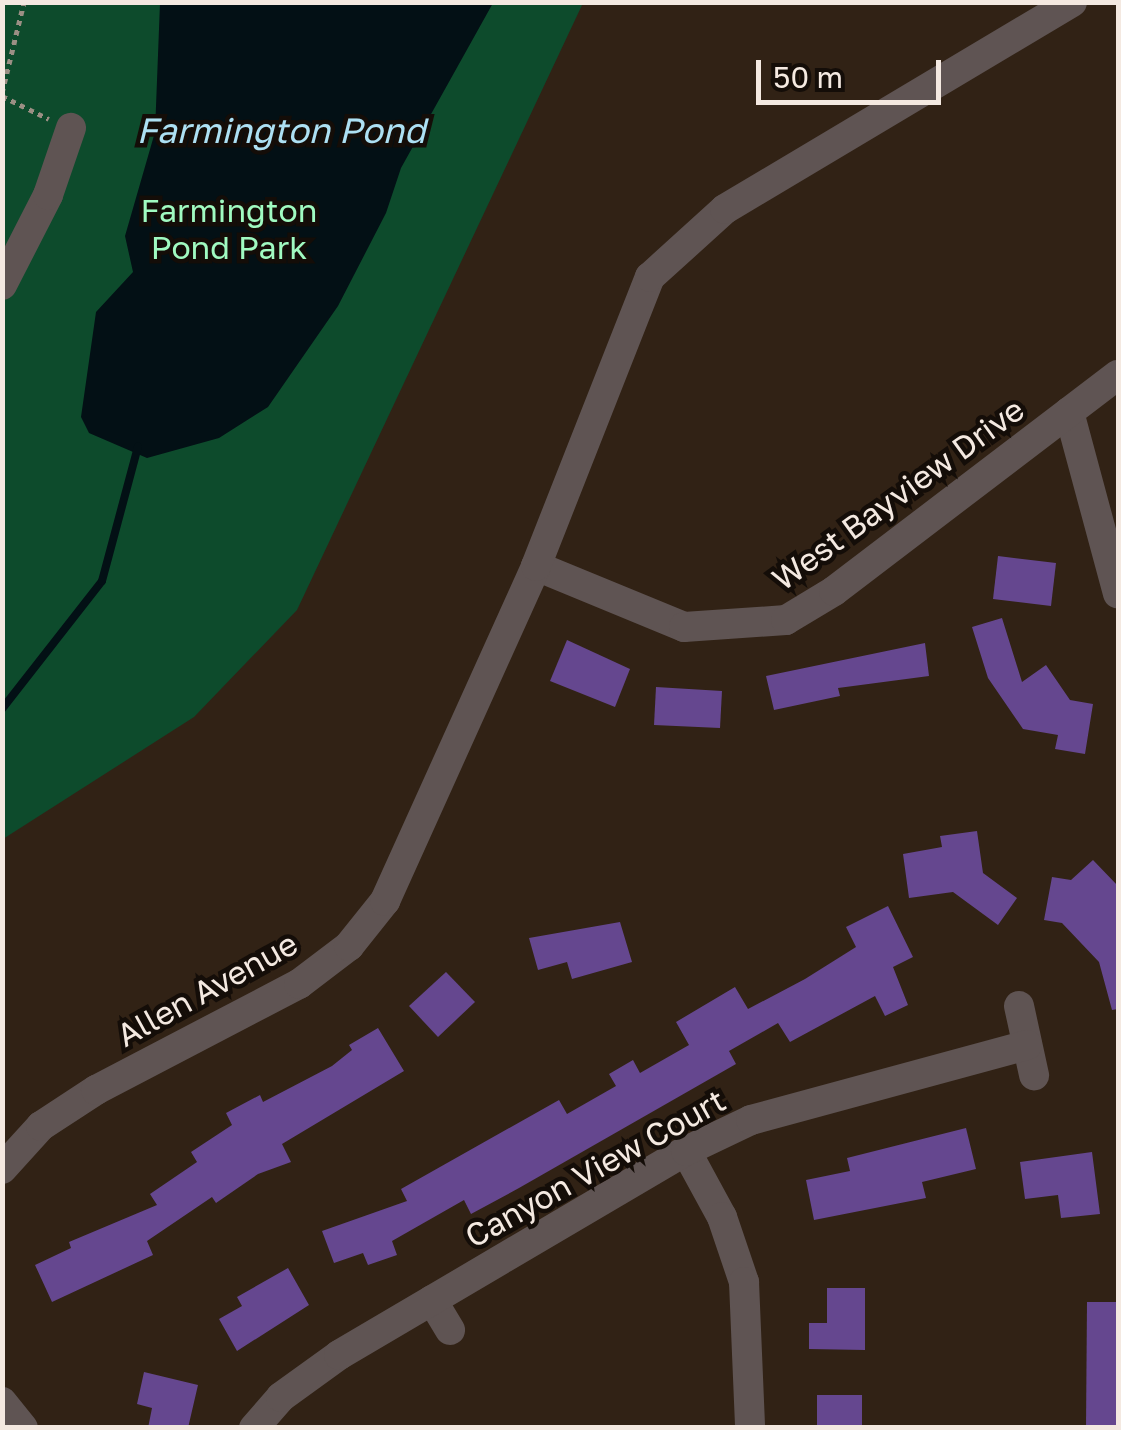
<!DOCTYPE html>
<style>
body{margin:0}
#map{position:relative;width:1121px;height:1430px;overflow:hidden;background:#312215;font-family:"Golos Text",sans-serif}
div>[style]{position:absolute}
.green>*{inset:0;background:#0d4b2c}
.water>*{inset:0;background:#031015}
.stream>*{height:8px;margin:-4px;padding:0 4px;transform-origin:4px;border-radius:4px;background:#031015}
.building>*{inset:0;background:#65478f}
.path>*{height:5px;margin-top:-2.5px;transform-origin:0;background:repeating-linear-gradient(90deg,#9b8f84 0 5px,transparent 0 10px)}
.minor>*{height:30px;margin:-15px;padding:0 15px;transform-origin:15px;border-radius:15px;background:#5f5453}
span{translate:-50% -50%;white-space:nowrap;text-align:center;line-height:1.15;-webkit-text-stroke:9px #140d08;paint-order:stroke}
.park-label{font-size:32px;color:#a0fac1}
.street-label{font-size:32px;color:#f4e9e1}
.water-label{font-size:35px;color:#ade0f3;font-style:italic}
.frame{position:absolute;inset:0;border:5px solid #f4e9e1;pointer-events:none}
.scale{position:absolute;left:756px;top:60px;width:185px;height:45px;box-sizing:border-box;border:5px solid #f4e9e1;border-top:0;padding-left:12px;font-size:30px;line-height:35px;white-space:nowrap;color:#f4e9e1;-webkit-text-stroke:8px #140d08;paint-order:stroke}
</style>
<div id="map">
<div class="green">
<i style="clip-path:polygon(3px 3px,583px 3px,297px 610px,194px 717px,3px 839px)"></i>
</div>
<div class="water">
<i style="clip-path:polygon(160px 3px,493px 3px,401px 168px,386px 213px,338px 306px,268px 407px,219px 438px,147px 458px,89px 433px,81px 417px,96px 312px,133px 272px,125px 236px,155px 132px)"></i>
</div>
<div class="stream">
<i style="left:2px;top:709px;width:162px;rotate:-52deg"></i>
<i style="left:102px;top:581px;width:139px;rotate:-75deg"></i>
</div>
<div class="building">
<i style="clip-path:polygon(998px 556px,1056px 563px,1051px 606px,993px 599px)"></i>
<i style="clip-path:polygon(1002px 618px,1022px 682px,1046px 665px,1070px 700px,1093px 704px,1085px 754px,1055px 749px,1058px 735px,1023px 729px,988px 678px,972px 627px)"></i>
<i style="clip-path:polygon(567px 640px,630px 669px,615px 707px,550px 681px)"></i>
<i style="clip-path:polygon(925px 643px,929px 676px,838px 688px,840px 696px,774px 710px,766px 676px)"></i>
<i style="clip-path:polygon(656px 687px,722px 691px,720px 728px,654px 725px)"></i>
<i style="clip-path:polygon(977px 831px,983px 873px,1017px 898px,998px 925px,953px 892px,909px 898px,903px 854px,942px 847px,940px 836px)"></i>
<i style="clip-path:polygon(1093px 860px,1118px 886px,1118px 1009px,1112px 1010px,1099px 962px,1062px 923px,1044px 920px,1052px 877px,1071px 880px)"></i>
<i style="clip-path:polygon(888px 906px,913px 957px,893px 967px,908px 1005px,885px 1016px,875px 996px,790px 1042px,778px 1023px,729px 1051px,736px 1064px,519px 1188px,471px 1214px,464px 1200px,392px 1241px,397px 1255px,368px 1265px,363px 1253px,334px 1263px,322px 1231px,407px 1201px,401px 1189px,559px 1100px,567px 1114px,616px 1086px,609px 1074px,633px 1060px,640px 1073px,689px 1045px,676px 1022px,735px 987px,748px 1009px,805px 979px,856px 947px,846px 927px)"></i>
<i style="clip-path:polygon(620px 922px,632px 962px,572px 979px,567px 962px,538px 970px,529px 938px)"></i>
<i style="clip-path:polygon(446px 972px,475px 1002px,438px 1037px,409px 1006px)"></i>
<i style="clip-path:polygon(378px 1028px,404px 1071px,282px 1144px,291px 1162px,258px 1174px,216px 1203px,212px 1197px,147px 1241px,153px 1255px,52px 1302px,35px 1265px,71px 1248px,69px 1242px,157px 1205px,150px 1194px,197px 1162px,191px 1152px,232px 1125px,226px 1113px,260px 1095px,263px 1102px,332px 1066px,352px 1050px,349px 1045px)"></i>
<i style="clip-path:polygon(966px 1128px,976px 1169px,922px 1182px,926px 1198px,814px 1220px,806px 1180px,850px 1171px,847px 1158px)"></i>
<i style="clip-path:polygon(1092px 1152px,1100px 1214px,1061px 1218px,1058px 1195px,1025px 1199px,1020px 1162px)"></i>
<i style="clip-path:polygon(288px 1268px,309px 1305px,237px 1351px,219px 1319px,242px 1306px,237px 1297px)"></i>
<i style="clip-path:polygon(827px 1288px,865px 1288px,865px 1350px,809px 1349px,809px 1323px,827px 1323px)"></i>
<i style="clip-path:polygon(1087px 1302px,1118px 1302px,1118px 1428px,1086px 1428px)"></i>
<i style="clip-path:polygon(144px 1372px,198px 1385px,188px 1428px,148px 1428px,152px 1408px,137px 1404px)"></i>
<i style="clip-path:polygon(817px 1395px,862px 1395px,862px 1428px,817px 1428px)"></i>
</div>
<div class="path">
<i style="left:2px;top:93px;width:94px;rotate:-76.4deg"></i>
<i style="left:2px;top:96px;width:52px;rotate:26.1deg"></i>
</div>
<div class="minor">
<i style="left:2px;top:285px;width:101px;rotate:-62.9deg"></i>
<i style="left:48px;top:195px;width:71px;rotate:-71.1deg"></i>
<i style="left:1069px;top:412px;width:188px;rotate:74.9deg"></i>
<i style="left:536px;top:566px;width:160px;rotate:22.4deg"></i>
<i style="left:684px;top:627px;width:102px;rotate:-3.9deg"></i>
<i style="left:786px;top:620px;width:56px;rotate:-31.1deg"></i>
<i style="left:834px;top:591px;width:357px;rotate:-37.3deg"></i>
<i style="left:1019px;top:1006px;width:71px;rotate:77.7deg"></i>
<i style="left:686px;top:1151px;width:75px;rotate:61.4deg"></i>
<i style="left:722px;top:1217px;width:69px;rotate:71.3deg"></i>
<i style="left:744px;top:1282px;width:146px;rotate:87.6deg"></i>
<i style="left:2px;top:1169px;width:58px;rotate:-47.8deg"></i>
<i style="left:41px;top:1126px;width:66px;rotate:-33.2deg"></i>
<i style="left:96px;top:1090px;width:229px;rotate:-27.6deg"></i>
<i style="left:299px;top:984px;width:63px;rotate:-37.2deg"></i>
<i style="left:349px;top:946px;width:58px;rotate:-51.3deg"></i>
<i style="left:385px;top:901px;width:367px;rotate:-65.7deg"></i>
<i style="left:536px;top:566px;width:311px;rotate:-68.5deg"></i>
<i style="left:650px;top:277px;width:101px;rotate:-42.2deg"></i>
<i style="left:725px;top:209px;width:404px;rotate:-30.8deg"></i>
<i style="left:432px;top:1300px;width:35px;rotate:59deg"></i>
<i style="left:2px;top:1402px;width:33px;rotate:51deg"></i>
<i style="left:254px;top:1428px;width:41px;rotate:-48.9deg"></i>
<i style="left:281px;top:1397px;width:72px;rotate:-35.9deg"></i>
<i style="left:339px;top:1355px;width:403px;rotate:-30.5deg"></i>
<i style="left:686px;top:1151px;width:72px;rotate:-25.5deg"></i>
<i style="left:751px;top:1120px;width:286px;rotate:-15.2deg"></i>
</div>
<div class="park-label">
<span style="left:229px;top:229px">Farmington<br>Pond Park</span>
</div>
<div class="street-label">
<span style="left:898px;top:494px;rotate:-36deg">West Bayview Drive</span>
<span style="left:207px;top:989px;rotate:-29deg">Allen Avenue</span>
<span style="left:595px;top:1168px;rotate:-29deg">Canyon View Court</span>
</div>
<div class="water-label">
<span style="left:281px;top:130px">Farmington Pond</span>
</div>
<div class="frame"></div>
<div class="scale">50 m</div>
</div>
